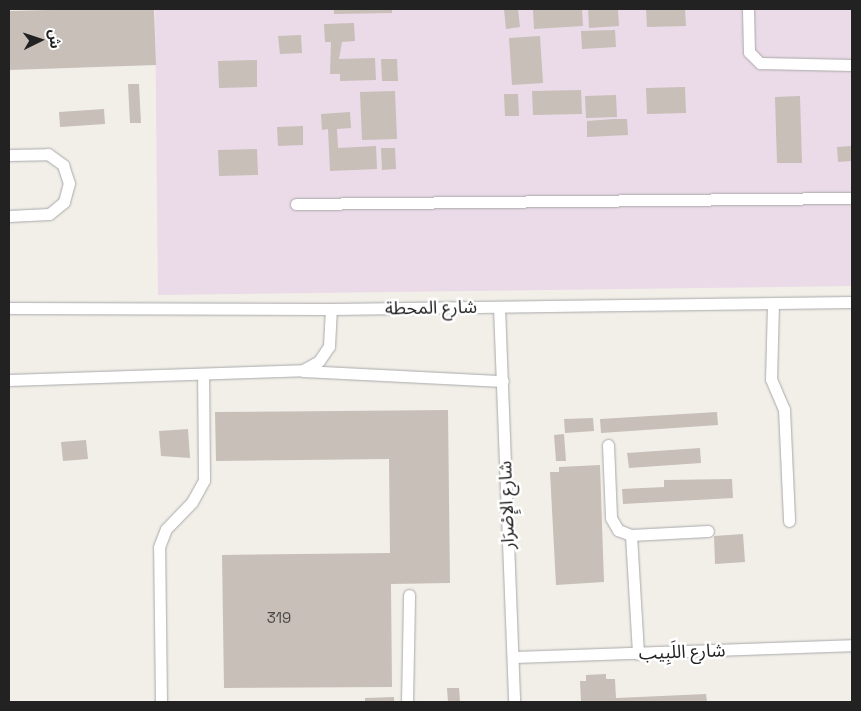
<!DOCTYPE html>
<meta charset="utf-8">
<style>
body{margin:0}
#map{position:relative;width:861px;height:711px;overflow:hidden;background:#f2efe9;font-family:"Space Grotesk","Noto Sans Arabic",sans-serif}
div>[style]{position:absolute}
.industrial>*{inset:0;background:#ebdbe8}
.building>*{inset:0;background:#c7bfb8}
.roads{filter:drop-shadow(0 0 1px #a9a9a9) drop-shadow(0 0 1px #a9a9a9)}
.service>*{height:11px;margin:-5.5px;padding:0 5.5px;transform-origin:5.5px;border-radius:5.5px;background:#fff}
span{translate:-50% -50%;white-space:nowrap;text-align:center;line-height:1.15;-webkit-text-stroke:5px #fff;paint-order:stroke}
.number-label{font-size:15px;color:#4b4948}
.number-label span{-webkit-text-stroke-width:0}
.street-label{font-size:18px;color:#222}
.frame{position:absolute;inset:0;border:10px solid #222;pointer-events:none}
.north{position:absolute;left:15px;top:15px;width:50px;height:50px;-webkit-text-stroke:4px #fff;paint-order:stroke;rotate:86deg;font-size:14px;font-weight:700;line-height:20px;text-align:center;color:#222}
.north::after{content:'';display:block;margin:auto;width:18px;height:22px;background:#222;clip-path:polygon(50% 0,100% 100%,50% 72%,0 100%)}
</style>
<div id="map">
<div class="industrial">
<i style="clip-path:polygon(155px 9px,852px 9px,852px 286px,158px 295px)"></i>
</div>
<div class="building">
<i style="clip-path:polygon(90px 9px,154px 9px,156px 65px,9px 70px,9px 11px)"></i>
<i style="clip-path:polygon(334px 9px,392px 9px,392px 13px,334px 14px)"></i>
<i style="clip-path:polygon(504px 9px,518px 9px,520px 27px,506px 29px)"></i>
<i style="clip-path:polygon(533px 9px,582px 9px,583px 26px,534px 29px)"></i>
<i style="clip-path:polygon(588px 9px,618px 10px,619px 26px,589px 28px)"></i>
<i style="clip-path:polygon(646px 9px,685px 9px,686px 26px,647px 27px)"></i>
<i style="clip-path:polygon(354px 23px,355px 41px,342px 42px,339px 59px,375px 58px,376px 80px,340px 81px,340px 74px,330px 74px,331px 42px,325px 42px,324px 24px)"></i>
<i style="clip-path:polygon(615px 30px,616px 47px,582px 49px,581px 31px)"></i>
<i style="clip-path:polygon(301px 35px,302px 53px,280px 54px,278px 36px)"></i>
<i style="clip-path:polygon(540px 36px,543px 83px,512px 85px,509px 38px)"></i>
<i style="clip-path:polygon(381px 59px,397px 59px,398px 81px,382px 81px)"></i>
<i style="clip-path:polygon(257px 60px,257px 87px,219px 88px,218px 61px)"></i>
<i style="clip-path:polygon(128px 84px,139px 84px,141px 123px,130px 123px)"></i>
<i style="clip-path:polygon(685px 87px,686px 113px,647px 114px,646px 88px)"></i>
<i style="clip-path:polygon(581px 90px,582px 114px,533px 115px,532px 91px)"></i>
<i style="clip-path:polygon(395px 91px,397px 139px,362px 140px,360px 92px)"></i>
<i style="clip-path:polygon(504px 94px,518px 94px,519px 116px,505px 116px)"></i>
<i style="clip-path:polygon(616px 95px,617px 117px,586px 118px,585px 96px)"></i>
<i style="clip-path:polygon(800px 96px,802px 163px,777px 163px,775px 97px)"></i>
<i style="clip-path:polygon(104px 109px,105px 124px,60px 127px,59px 112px)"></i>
<i style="clip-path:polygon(350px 112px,351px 128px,337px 129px,338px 148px,376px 146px,377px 169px,330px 171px,328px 129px,322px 130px,321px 114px)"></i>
<i style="clip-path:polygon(614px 119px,627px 119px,628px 135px,587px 137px,587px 121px)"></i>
<i style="clip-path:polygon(303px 126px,303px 145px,278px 146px,277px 127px)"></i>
<i style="clip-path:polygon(852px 146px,852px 161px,838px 162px,837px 147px)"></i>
<i style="clip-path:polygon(381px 148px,395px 148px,396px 169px,382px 170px)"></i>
<i style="clip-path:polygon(257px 149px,258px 175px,219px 176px,218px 150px)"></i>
<i style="clip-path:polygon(448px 410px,450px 583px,391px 584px,392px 687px,224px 688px,222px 555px,390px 553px,389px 459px,216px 461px,215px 412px)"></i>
<i style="clip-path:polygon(717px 412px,718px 425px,601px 433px,600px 419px)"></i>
<i style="clip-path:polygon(593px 418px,594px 431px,565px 433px,564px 419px)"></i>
<i style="clip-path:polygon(188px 429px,190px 458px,161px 456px,159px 431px)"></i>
<i style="clip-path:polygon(564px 434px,566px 461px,556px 461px,554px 435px)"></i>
<i style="clip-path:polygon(86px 440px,88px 459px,63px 461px,61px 442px)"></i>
<i style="clip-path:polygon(700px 448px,701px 463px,629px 468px,627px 453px)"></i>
<i style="clip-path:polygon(600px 465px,604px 582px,556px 585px,550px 472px,559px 472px,559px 467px)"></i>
<i style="clip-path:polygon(732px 479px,733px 498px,623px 504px,622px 489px,664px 487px,664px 480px)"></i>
<i style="clip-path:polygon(743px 534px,745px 562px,715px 564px,714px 536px)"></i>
<i style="clip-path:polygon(606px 674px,606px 679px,615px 679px,616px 698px,706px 694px,707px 702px,581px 702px,580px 681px,586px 681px,586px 675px)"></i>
<i style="clip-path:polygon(447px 688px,459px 688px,460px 701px,448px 702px)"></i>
<i style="clip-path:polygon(394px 697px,394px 702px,365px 702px,365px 698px)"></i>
</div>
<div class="roads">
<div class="service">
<i style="left:748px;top:9px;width:43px;rotate:88.7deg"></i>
<i style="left:749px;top:52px;width:16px;rotate:45deg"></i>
<i style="left:760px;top:63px;width:92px;rotate:1.2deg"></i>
<i style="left:9px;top:155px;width:39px;rotate:-1deg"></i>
<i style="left:48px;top:154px;width:19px;rotate:36deg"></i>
<i style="left:63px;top:165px;width:19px;rotate:72deg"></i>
<i style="left:69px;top:183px;width:20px;rotate:105deg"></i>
<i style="left:64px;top:202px;width:19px;rotate:141deg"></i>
<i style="left:49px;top:214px;width:40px;rotate:177.1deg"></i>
<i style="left:296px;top:204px;width:556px;rotate:-0.62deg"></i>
<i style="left:773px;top:304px;width:75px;rotate:91.5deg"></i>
<i style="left:771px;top:379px;width:33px;rotate:67deg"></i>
<i style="left:784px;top:409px;width:112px;rotate:87.4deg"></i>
<i style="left:499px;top:307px;width:395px;rotate:87.8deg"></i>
<i style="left:9px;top:308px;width:322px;rotate:0.2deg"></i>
<i style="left:331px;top:309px;width:521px;rotate:-0.77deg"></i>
<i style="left:303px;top:371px;width:200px;rotate:2.9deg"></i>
<i style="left:9px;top:380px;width:294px;rotate:-1.9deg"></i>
<i style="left:303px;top:370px;width:18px;rotate:-29deg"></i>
<i style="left:319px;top:361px;width:18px;rotate:-56deg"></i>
<i style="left:329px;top:346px;width:37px;rotate:-87deg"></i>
<i style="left:608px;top:445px;width:73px;rotate:87.6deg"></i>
<i style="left:611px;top:518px;width:14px;rotate:60deg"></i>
<i style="left:618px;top:530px;width:14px;rotate:21deg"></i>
<i style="left:631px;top:535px;width:77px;rotate:-3deg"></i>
<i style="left:631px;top:535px;width:119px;rotate:86.6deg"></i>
<i style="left:513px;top:657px;width:339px;rotate:-2deg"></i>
<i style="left:161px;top:702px;width:155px;rotate:-90.7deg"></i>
<i style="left:159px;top:547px;width:19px;rotate:-69deg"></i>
<i style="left:166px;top:529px;width:37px;rotate:-46deg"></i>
<i style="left:192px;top:502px;width:25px;rotate:-61deg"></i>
<i style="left:204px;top:480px;width:106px;rotate:-90.5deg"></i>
<i style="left:407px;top:702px;width:107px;rotate:-88.9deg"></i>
</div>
</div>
<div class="number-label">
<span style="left:279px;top:618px">319</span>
</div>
<div class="street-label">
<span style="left:431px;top:308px;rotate:-1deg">شارع المحطة</span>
<span style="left:507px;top:505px;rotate:-92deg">شارع الإِصْرَار</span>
<span style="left:682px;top:652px;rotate:-2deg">شارع اللَبِيب</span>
</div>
<div class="frame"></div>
<div class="north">ش</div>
</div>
